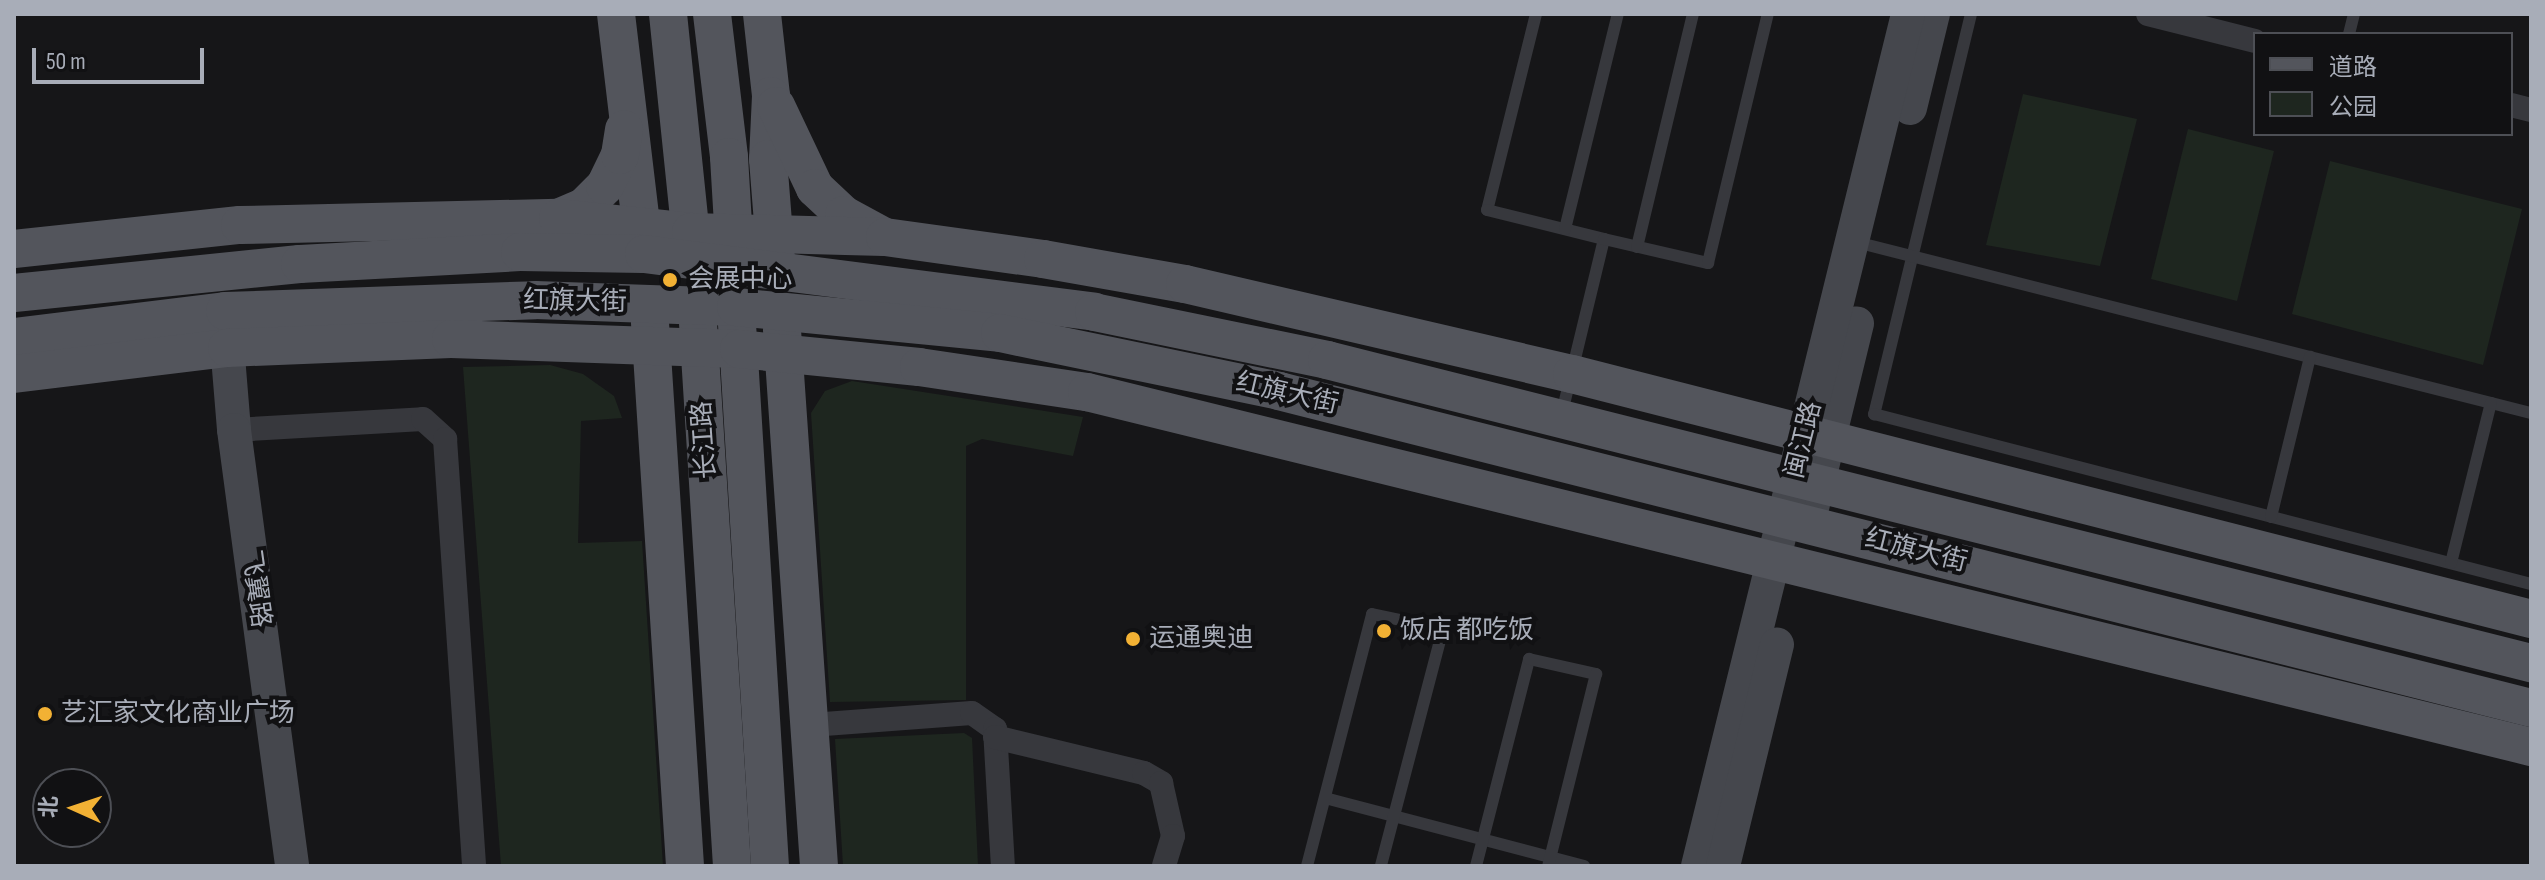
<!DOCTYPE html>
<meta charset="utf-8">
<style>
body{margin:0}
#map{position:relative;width:2545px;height:880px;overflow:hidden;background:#161618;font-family:"Sofia Sans Condensed","Noto Sans SC",sans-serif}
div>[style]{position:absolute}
.green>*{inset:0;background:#1e261f}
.lane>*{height:12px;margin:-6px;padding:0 6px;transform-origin:6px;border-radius:6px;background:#37383d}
.street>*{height:24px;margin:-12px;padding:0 12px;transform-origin:12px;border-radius:12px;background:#37383d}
.secondary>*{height:34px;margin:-17px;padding:0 17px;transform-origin:17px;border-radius:17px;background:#45474d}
.primary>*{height:38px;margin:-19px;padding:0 19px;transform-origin:19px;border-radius:19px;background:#53555c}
.dots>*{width:22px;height:22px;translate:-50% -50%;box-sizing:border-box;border:4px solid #111113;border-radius:50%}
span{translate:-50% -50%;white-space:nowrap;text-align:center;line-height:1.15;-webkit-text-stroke:8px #111113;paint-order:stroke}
.poi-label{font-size:26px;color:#a8adb8}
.left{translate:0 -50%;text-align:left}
.street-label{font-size:26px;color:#a8adb8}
.frame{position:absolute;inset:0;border:16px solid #a8adb8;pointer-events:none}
.legend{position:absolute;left:2253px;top:32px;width:260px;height:104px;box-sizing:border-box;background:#111113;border:2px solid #4d4f55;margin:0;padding:10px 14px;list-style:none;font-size:24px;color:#a8adb8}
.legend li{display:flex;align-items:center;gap:16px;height:40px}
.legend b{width:40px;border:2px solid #4d4f55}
.north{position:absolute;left:32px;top:768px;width:80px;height:80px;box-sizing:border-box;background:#111113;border:2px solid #4d4f55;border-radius:50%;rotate:273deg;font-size:22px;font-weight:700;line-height:32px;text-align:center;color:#a8adb8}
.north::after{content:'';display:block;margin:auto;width:28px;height:36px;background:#f2b134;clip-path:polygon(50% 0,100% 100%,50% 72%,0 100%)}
.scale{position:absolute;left:32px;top:48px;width:172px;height:36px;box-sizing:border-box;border:4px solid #a8adb8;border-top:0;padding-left:10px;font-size:24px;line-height:28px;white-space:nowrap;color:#a8adb8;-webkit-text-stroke:6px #111113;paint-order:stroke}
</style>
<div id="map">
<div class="green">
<i style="clip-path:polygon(2023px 94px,2137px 119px,2100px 266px,1986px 245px)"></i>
<i style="clip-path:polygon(2188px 129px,2274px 151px,2237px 301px,2151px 279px)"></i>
<i style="clip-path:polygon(2330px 161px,2522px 209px,2483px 365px,2292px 314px)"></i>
<i style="clip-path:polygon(550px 365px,583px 374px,614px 396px,622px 418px,581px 421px,578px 543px,642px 541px,663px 866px,501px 866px,463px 367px)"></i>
<i style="clip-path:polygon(852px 381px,1083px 417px,1073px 456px,982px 439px,966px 446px,966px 700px,830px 702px,811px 413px,825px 391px)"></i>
<i style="clip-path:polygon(964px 733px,972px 738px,978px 866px,843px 866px,835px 739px)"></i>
</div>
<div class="lane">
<i style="left:1536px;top:14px;width:202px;rotate:104deg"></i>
<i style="left:1487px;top:210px;width:121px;rotate:13.9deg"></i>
<i style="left:1604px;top:239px;width:183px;rotate:103.6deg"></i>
<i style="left:1971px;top:14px;width:412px;rotate:103.6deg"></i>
<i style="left:1874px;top:414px;width:679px;rotate:14.51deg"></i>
<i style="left:2349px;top:34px;width:21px;rotate:-76deg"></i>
<i style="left:1565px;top:229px;width:221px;rotate:-76.2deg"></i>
<i style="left:1604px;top:239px;width:107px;rotate:13deg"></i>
<i style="left:1708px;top:263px;width:256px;rotate:-76.5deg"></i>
<i style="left:1856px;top:242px;width:696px;rotate:14.22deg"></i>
<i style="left:1637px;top:247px;width:240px;rotate:-76.5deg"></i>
<i style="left:2271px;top:517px;width:165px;rotate:-76.3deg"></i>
<i style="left:2451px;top:563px;width:165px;rotate:-76deg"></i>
<i style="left:1325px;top:798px;width:268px;rotate:14.7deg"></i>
<i style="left:1307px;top:866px;width:260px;rotate:-75.5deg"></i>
<i style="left:1372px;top:614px;width:73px;rotate:11.9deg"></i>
<i style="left:1443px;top:629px;width:245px;rotate:104.7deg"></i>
<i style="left:1476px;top:866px;width:214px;rotate:-75.6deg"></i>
<i style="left:1529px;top:659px;width:69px;rotate:12.6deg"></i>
<i style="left:1596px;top:674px;width:198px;rotate:104deg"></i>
</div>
<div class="street">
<i style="left:2148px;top:14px;width:110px;rotate:14.2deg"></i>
<i style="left:2511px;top:105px;width:21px;rotate:14deg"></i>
<i style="left:234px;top:430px;width:189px;rotate:-3.3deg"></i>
<i style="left:423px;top:419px;width:30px;rotate:42deg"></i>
<i style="left:445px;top:439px;width:428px;rotate:86.1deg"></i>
<i style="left:811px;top:725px;width:161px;rotate:-4.3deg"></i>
<i style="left:972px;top:713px;width:28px;rotate:35deg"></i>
<i style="left:995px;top:729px;width:137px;rotate:86.7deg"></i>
<i style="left:995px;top:737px;width:153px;rotate:13.6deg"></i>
<i style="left:1144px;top:773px;width:20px;rotate:30deg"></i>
<i style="left:1161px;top:783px;width:54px;rotate:77.2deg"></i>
<i style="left:1173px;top:836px;width:31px;rotate:107deg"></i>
</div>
<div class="secondary">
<i style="left:1910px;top:108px;width:97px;rotate:-76.3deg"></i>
<i style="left:225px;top:320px;width:110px;rotate:85.3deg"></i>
<i style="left:234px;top:430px;width:440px;rotate:82.4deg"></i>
<i style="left:1812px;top:508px;width:190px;rotate:-76.3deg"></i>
<i style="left:1698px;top:866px;width:877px;rotate:-76.15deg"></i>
<i style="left:1723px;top:866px;width:228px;rotate:-76.3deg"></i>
</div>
<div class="primary">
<i style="left:616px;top:14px;width:238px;rotate:83.2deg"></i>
<i style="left:668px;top:14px;width:241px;rotate:84.1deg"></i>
<i style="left:712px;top:14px;width:144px;rotate:83.2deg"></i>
<i style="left:729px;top:157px;width:101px;rotate:86.6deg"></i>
<i style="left:762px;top:14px;width:82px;rotate:83.7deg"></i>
<i style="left:771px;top:96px;width:63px;rotate:92.7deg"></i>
<i style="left:768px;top:159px;width:102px;rotate:85.5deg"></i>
<i style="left:776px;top:106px;width:91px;rotate:64.6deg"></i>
<i style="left:815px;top:188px;width:40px;rotate:43deg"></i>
<i style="left:844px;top:215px;width:44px;rotate:28.3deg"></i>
<i style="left:558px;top:218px;width:28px;rotate:-23deg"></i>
<i style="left:584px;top:207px;width:30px;rotate:-45deg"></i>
<i style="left:605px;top:186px;width:34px;rotate:-64deg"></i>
<i style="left:620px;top:155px;width:26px;rotate:-81deg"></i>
<i style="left:14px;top:249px;width:227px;rotate:-6.1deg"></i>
<i style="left:240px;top:225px;width:318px;rotate:-1.3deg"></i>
<i style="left:558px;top:218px;width:134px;rotate:6deg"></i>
<i style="left:691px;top:232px;width:194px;rotate:1.5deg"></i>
<i style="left:885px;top:237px;width:160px;rotate:7.9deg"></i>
<i style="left:1043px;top:259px;width:144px;rotate:10deg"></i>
<i style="left:1185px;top:284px;width:397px;rotate:13.1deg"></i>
<i style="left:1572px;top:374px;width:990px;rotate:14.33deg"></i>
<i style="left:14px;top:293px;width:287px;rotate:-5.8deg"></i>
<i style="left:300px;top:264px;width:220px;rotate:-3.1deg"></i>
<i style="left:520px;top:252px;width:124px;rotate:0.9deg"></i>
<i style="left:644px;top:254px;width:454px;rotate:7.3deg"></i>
<i style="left:1094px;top:312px;width:238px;rotate:11.6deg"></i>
<i style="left:1327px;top:360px;width:1242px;rotate:14.13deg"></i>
<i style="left:650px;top:323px;width:544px;rotate:86.31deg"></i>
<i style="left:698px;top:323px;width:544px;rotate:86.42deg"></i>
<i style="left:737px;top:324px;width:543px;rotate:86.52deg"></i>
<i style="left:782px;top:330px;width:537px;rotate:86.05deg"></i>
<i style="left:14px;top:337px;width:213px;rotate:-7deg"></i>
<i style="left:225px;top:311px;width:310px;rotate:-2deg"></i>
<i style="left:535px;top:300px;width:201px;rotate:2deg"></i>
<i style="left:736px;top:307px;width:265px;rotate:5.6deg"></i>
<i style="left:1000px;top:333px;width:285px;rotate:11.7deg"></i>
<i style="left:1279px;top:391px;width:1292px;rotate:14.21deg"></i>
<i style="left:14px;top:374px;width:215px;rotate:-7deg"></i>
<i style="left:227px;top:348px;width:224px;rotate:-2.3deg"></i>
<i style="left:451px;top:339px;width:288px;rotate:2deg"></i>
<i style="left:739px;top:349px;width:181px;rotate:5.7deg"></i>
<i style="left:919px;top:367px;width:170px;rotate:8.5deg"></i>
<i style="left:1087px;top:392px;width:1487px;rotate:13.81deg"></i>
</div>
<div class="dots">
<i style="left:670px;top:280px;background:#f2b134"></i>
<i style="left:1384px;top:631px;background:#f2b134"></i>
<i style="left:1133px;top:639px;background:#f2b134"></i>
<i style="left:45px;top:714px;background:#f2b134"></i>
</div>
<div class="poi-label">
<span class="left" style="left:688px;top:280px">会展中心</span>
<span class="left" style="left:1400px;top:631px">饭店 都吃饭</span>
<span class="left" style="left:1149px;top:639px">运通奥迪</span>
<span class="left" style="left:61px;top:714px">艺汇家文化商业广场</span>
</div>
<div class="street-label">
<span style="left:575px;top:302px;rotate:1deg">红旗大街</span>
<span style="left:1287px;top:394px;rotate:13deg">红旗大街</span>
<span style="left:705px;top:440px;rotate:-94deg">长江路</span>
<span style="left:1804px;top:440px;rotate:-76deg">闽江路</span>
<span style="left:1916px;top:551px;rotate:14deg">红旗大街</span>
<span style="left:255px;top:589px;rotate:82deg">飞翼路</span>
</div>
<div class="frame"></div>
<ul class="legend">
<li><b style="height:10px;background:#53555c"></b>道路</li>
<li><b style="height:22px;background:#1e261f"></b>公园</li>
</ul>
<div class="north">北</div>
<div class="scale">50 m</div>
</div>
